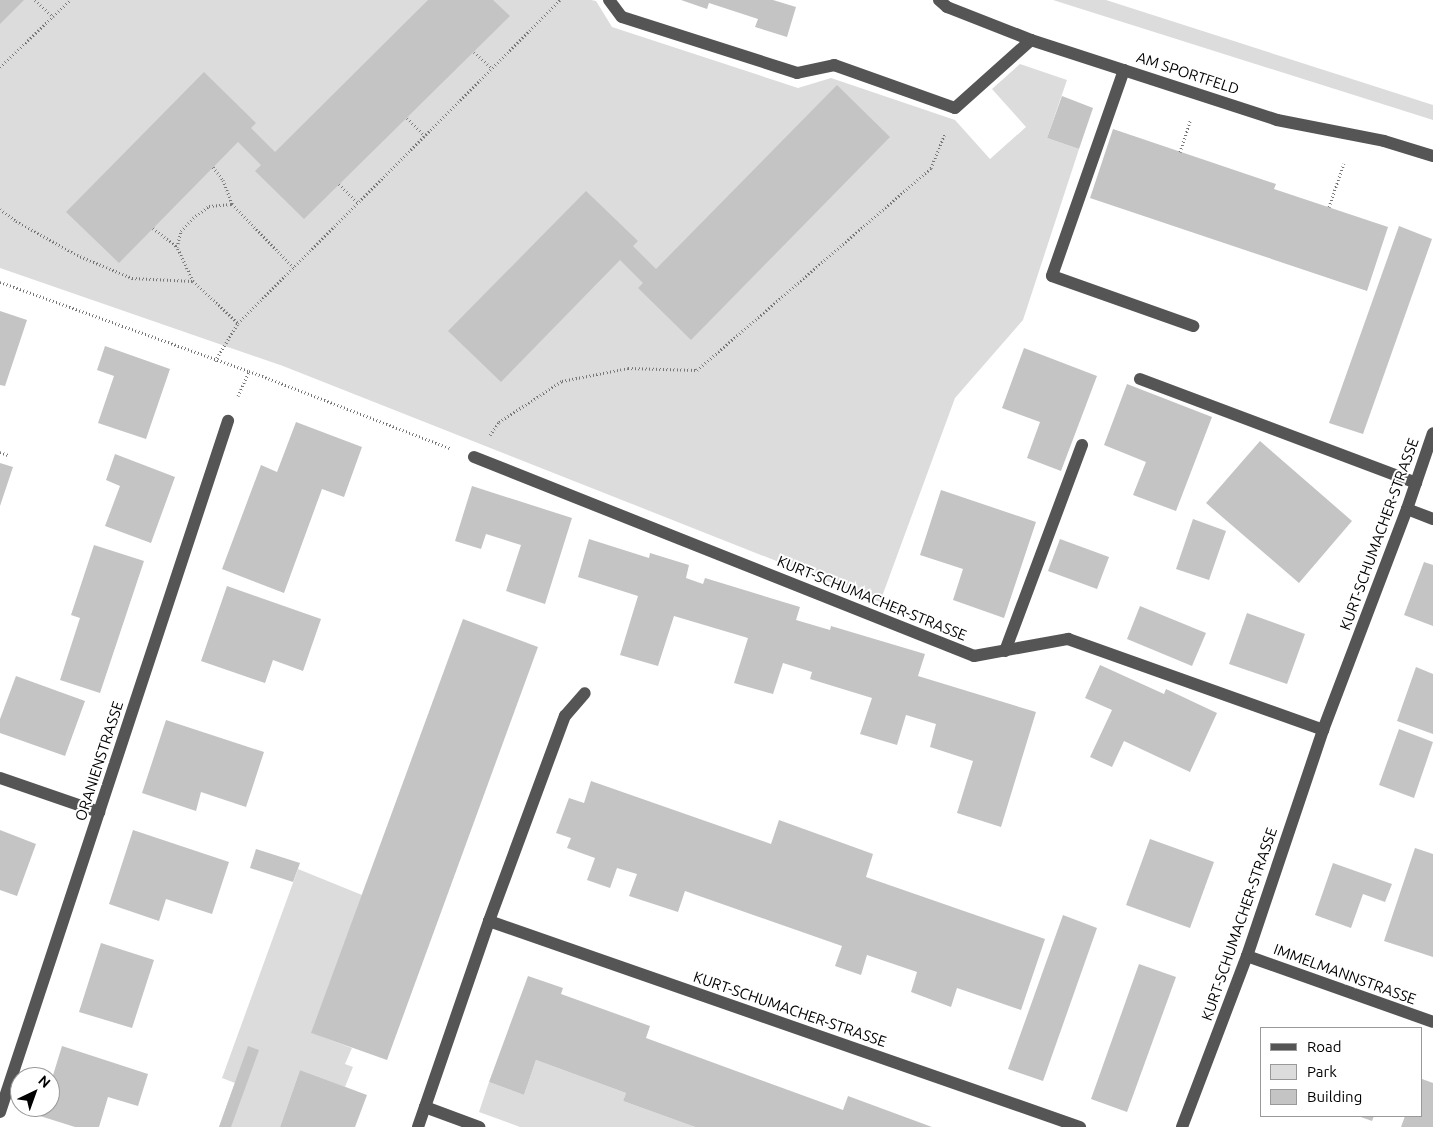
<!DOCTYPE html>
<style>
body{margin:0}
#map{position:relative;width:1433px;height:1127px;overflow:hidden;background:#fff;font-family:Ubuntu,sans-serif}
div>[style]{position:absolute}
.green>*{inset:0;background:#dcdcdc}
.building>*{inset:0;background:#c4c4c4}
.path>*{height:3px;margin-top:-1.5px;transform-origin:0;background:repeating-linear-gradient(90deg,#777 0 1px,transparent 0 3.5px)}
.minor>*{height:12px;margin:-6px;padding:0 6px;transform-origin:6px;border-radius:6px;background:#555}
span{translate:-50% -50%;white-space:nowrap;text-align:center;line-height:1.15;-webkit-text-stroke:4px #fff;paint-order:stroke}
.street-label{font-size:15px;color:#000}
.legend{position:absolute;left:1260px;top:1027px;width:162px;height:90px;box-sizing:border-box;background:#fff;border:1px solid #999;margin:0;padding:6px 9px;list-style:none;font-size:15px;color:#000}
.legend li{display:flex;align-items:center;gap:10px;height:25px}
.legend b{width:25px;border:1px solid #999}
.north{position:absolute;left:10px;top:1067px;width:50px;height:50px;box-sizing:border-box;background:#fff;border:1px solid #999;border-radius:50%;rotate:42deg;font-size:14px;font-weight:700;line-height:20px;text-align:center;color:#000}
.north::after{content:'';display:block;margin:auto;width:18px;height:22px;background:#000;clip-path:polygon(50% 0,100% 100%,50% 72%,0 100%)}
</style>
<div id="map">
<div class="green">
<i style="clip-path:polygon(0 0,591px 0,596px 1px,612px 27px,798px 88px,831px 78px,955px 120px,990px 159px,1026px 127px,992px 89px,1020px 64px,1067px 80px,1047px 138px,1079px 149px,1023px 320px,955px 398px,880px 602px,283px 366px,0 268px)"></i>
<i style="clip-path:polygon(1053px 0,1106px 0,1433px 105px,1433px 120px)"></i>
<i style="clip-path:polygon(298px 869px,362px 895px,312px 1033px,352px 1048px,345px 1064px,353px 1067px,345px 1087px,300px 1070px,280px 1127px,219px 1127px,235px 1083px,222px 1078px)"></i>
<i style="clip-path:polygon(536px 1060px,626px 1093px,623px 1101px,695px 1127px,520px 1127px,479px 1112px,489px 1082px,524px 1095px)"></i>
</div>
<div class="building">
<i style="clip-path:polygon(0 0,24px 0,0 24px)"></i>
<i style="clip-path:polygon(428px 0,493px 0,510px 16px,304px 219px,255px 171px,261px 165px,238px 142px,119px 263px,66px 212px,204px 72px,256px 123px,251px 128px,275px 152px)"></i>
<i style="clip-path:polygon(681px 0,773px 0,796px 7px,787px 37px,755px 27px,758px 19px,709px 3px,707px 9px)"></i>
<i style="clip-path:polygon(837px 85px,890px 137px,691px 340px,638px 288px,643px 283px,620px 260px,501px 382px,448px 331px,586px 191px,638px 241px,633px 246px,656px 269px)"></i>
<i style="clip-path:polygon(1062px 96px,1093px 108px,1079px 149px,1047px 138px)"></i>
<i style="clip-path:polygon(1113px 129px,1276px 184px,1274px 189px,1388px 227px,1367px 291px,1090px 198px)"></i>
<i style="clip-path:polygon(1399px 226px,1432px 239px,1363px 434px,1329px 423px)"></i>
<i style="clip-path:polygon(0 311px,27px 320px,5px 386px,0 385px)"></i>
<i style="clip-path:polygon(105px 346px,170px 369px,146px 439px,98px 423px,114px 376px,97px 370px)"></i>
<i style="clip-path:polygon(1024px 348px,1097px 376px,1061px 471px,1027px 458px,1040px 422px,1002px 408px)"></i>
<i style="clip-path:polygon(1127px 384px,1212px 417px,1176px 511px,1133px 495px,1146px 462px,1104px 445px)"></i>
<i style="clip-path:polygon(296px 422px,362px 447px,344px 497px,322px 489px,284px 593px,222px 569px,261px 465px,277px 472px)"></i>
<i style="clip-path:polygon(1260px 441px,1352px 521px,1299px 583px,1206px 503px)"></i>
<i style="clip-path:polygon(115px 454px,175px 477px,151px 543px,105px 526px,120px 486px,106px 480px)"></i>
<i style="clip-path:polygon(0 463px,13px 467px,0 506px)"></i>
<i style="clip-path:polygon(472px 486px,572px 518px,545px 604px,506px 591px,521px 545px,486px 534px,481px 549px,455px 541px)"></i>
<i style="clip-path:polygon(941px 490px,1036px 522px,1004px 618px,953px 600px,963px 569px,920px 555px)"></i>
<i style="clip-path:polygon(1193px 519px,1226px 531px,1209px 580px,1176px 569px)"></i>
<i style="clip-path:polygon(589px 539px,649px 558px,650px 553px,689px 565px,686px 578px,703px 584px,705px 578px,800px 607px,796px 620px,830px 630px,831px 626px,925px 654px,918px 676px,1036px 712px,1001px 827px,957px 813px,973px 761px,930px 747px,936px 724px,906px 715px,897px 745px,860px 734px,872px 698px,810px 679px,812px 672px,783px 663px,773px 694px,734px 683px,748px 638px,674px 616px,658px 666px,620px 655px,638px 596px,578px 577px)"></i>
<i style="clip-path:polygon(1060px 539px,1109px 557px,1097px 589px,1048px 571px)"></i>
<i style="clip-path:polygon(94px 545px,144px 561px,100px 693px,60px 680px,80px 618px,71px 615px)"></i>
<i style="clip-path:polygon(1424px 562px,1433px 565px,1433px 626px,1404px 615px)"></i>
<i style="clip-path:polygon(227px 586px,321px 619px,303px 671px,273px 660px,265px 683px,201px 661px)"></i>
<i style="clip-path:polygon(1140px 606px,1206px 633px,1192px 666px,1127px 639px)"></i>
<i style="clip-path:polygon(1247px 613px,1305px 634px,1287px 684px,1229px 664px)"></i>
<i style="clip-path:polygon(463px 619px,538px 647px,387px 1060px,311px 1033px)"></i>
<i style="clip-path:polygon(1100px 665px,1164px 694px,1166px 689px,1217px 713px,1190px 772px,1124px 741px,1112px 767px,1090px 757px,1112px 710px,1085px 698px)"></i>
<i style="clip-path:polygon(1416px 667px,1433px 674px,1433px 734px,1397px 721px)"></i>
<i style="clip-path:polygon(16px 676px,85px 701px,65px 756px,0 733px,0 719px)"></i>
<i style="clip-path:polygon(166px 720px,264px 752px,246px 807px,201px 792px,196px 811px,142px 793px)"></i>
<i style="clip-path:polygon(1399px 729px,1433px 742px,1414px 798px,1379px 785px)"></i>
<i style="clip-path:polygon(591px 781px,771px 844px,779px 820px,873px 854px,866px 877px,1045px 939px,1021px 1010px,957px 988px,951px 1007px,911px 992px,917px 972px,867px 955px,861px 975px,835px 966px,842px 946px,685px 891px,678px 912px,629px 896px,637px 874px,617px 868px,610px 888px,587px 880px,595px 858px,567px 848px,571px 838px,556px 833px,569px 798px,584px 803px)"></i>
<i style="clip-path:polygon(0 830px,36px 844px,17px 896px,0 890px)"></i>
<i style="clip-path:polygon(133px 830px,229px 862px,212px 914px,166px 899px,159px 921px,109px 904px)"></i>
<i style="clip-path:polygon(1150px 839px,1214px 862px,1190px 928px,1126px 905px)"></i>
<i style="clip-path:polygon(1415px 848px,1433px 854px,1433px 957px,1384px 941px)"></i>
<i style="clip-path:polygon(256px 849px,300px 863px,293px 882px,250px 868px)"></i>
<i style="clip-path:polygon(1333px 863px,1392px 884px,1385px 902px,1363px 894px,1351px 928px,1315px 915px)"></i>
<i style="clip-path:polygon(1063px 915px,1097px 928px,1043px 1081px,1008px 1069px)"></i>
<i style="clip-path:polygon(101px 943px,154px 960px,132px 1028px,79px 1012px)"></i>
<i style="clip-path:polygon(1139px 964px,1176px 977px,1127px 1112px,1091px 1099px)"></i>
<i style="clip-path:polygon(528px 976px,563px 988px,561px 994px,650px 1026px,646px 1038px,843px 1110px,848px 1096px,932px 1127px,695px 1127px,623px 1101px,626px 1093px,536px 1060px,524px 1095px,489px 1082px)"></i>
<i style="clip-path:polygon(62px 1046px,148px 1074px,138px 1106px,108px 1097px,99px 1127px,75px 1127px,40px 1116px,43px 1107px,50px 1107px,50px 1085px)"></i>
<i style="clip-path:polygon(248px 1046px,259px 1050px,231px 1127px,219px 1127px)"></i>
<i style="clip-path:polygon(300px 1070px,367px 1095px,355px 1127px,280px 1127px)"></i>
<i style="clip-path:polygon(1422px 1079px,1433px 1083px,1433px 1127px,1401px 1127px,1405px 1116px,1422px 1116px)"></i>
<i style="clip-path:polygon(1358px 1116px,1374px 1116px,1372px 1121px)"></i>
</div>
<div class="path">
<i style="left:35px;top:0;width:25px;rotate:43deg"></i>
<i style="left:474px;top:52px;width:24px;rotate:42deg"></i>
<i style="left:0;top:67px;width:97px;rotate:-43.7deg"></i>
<i style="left:407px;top:118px;width:25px;rotate:45deg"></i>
<i style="left:1180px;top:152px;width:33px;rotate:-72deg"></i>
<i style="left:213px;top:167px;width:16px;rotate:52deg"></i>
<i style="left:223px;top:180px;width:26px;rotate:69deg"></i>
<i style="left:339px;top:184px;width:28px;rotate:45deg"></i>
<i style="left:1329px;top:207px;width:46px;rotate:-71.2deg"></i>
<i style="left:0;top:209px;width:20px;rotate:37deg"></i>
<i style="left:16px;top:221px;width:70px;rotate:29.1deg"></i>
<i style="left:77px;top:255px;width:60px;rotate:22.7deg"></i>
<i style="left:132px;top:278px;width:61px;rotate:2.8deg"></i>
<i style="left:193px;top:281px;width:62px;rotate:43deg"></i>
<i style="left:153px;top:228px;width:31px;rotate:38deg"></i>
<i style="left:193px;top:281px;width:38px;rotate:-115deg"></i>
<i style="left:177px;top:247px;width:16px;rotate:-76deg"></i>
<i style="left:181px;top:231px;width:18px;rotate:-47deg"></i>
<i style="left:193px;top:218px;width:20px;rotate:-37deg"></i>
<i style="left:209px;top:206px;width:23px;rotate:-5deg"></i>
<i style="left:232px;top:204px;width:91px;rotate:45.9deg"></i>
<i style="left:0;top:282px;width:264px;rotate:19.7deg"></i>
<i style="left:249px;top:371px;width:215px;rotate:21deg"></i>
<i style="left:215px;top:361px;width:44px;rotate:-58.8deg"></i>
<i style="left:238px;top:323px;width:456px;rotate:-45.1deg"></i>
<i style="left:238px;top:396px;width:27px;rotate:-66deg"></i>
<i style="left:490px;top:435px;width:16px;rotate:-55deg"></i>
<i style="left:499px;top:422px;width:75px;rotate:-33.1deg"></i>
<i style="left:562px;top:381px;width:67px;rotate:-11.1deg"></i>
<i style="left:628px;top:368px;width:69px;rotate:1.7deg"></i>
<i style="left:697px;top:370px;width:309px;rotate:-40.8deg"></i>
<i style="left:931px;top:168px;width:38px;rotate:-68deg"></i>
<i style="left:0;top:452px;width:9px;rotate:21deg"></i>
</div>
<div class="minor">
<i style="left:609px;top:0;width:21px;rotate:53deg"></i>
<i style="left:622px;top:17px;width:184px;rotate:17.7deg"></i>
<i style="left:797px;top:73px;width:38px;rotate:-12deg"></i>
<i style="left:834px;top:65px;width:128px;rotate:19.6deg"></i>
<i style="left:955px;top:108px;width:102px;rotate:-41.8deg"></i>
<i style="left:939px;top:0;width:11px;rotate:41deg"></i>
<i style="left:947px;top:7px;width:90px;rotate:21.4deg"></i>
<i style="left:1031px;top:40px;width:259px;rotate:18deg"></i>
<i style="left:1277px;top:120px;width:109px;rotate:11.1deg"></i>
<i style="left:1384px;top:141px;width:51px;rotate:17deg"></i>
<i style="left:1124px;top:70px;width:218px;rotate:109.3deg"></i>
<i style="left:1052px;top:276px;width:150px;rotate:19.5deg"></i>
<i style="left:1140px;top:379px;width:295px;rotate:20.6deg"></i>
<i style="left:474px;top:457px;width:538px;rotate:21.7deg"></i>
<i style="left:974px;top:656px;width:96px;rotate:-10.3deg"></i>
<i style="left:1068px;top:639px;width:271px;rotate:19.6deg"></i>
<i style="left:1407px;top:509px;width:28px;rotate:21deg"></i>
<i style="left:1005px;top:651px;width:220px;rotate:-69.5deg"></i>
<i style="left:0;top:778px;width:105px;rotate:19deg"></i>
<i style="left:489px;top:921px;width:626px;rotate:19.22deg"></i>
<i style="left:1247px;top:956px;width:197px;rotate:19.5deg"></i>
<i style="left:425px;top:1107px;width:197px;rotate:-71deg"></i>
<i style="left:489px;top:921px;width:219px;rotate:-69.7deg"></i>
<i style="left:565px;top:716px;width:30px;rotate:-49deg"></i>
<i style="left:0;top:1112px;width:728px;rotate:-71.74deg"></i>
<i style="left:418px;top:1127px;width:21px;rotate:-71deg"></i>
<i style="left:425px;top:1107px;width:58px;rotate:20.3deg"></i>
<i style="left:1182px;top:1127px;width:183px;rotate:-69.2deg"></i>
<i style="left:1247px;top:956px;width:238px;rotate:-71.4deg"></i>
<i style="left:1323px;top:730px;width:236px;rotate:-69.2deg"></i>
<i style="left:1407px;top:509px;width:80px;rotate:-71.1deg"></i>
</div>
<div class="street-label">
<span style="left:1188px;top:73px;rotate:18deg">AM SPORTFELD</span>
<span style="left:1379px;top:534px;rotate:-70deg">KURT-SCHUMACHER-STRASSE</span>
<span style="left:872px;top:598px;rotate:22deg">KURT-SCHUMACHER-STRASSE</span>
<span style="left:99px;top:761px;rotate:-72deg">ORANIENSTRASSE</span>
<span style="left:1239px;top:924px;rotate:-71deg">KURT-SCHUMACHER-STRASSE</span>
<span style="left:1345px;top:974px;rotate:20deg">IMMELMANNSTRASSE</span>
<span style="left:790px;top:1009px;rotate:19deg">KURT-SCHUMACHER-STRASSE</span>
</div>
<ul class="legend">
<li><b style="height:6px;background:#555"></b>Road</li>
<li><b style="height:14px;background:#dcdcdc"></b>Park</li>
<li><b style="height:14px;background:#c4c4c4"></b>Building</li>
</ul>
<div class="north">N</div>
</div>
